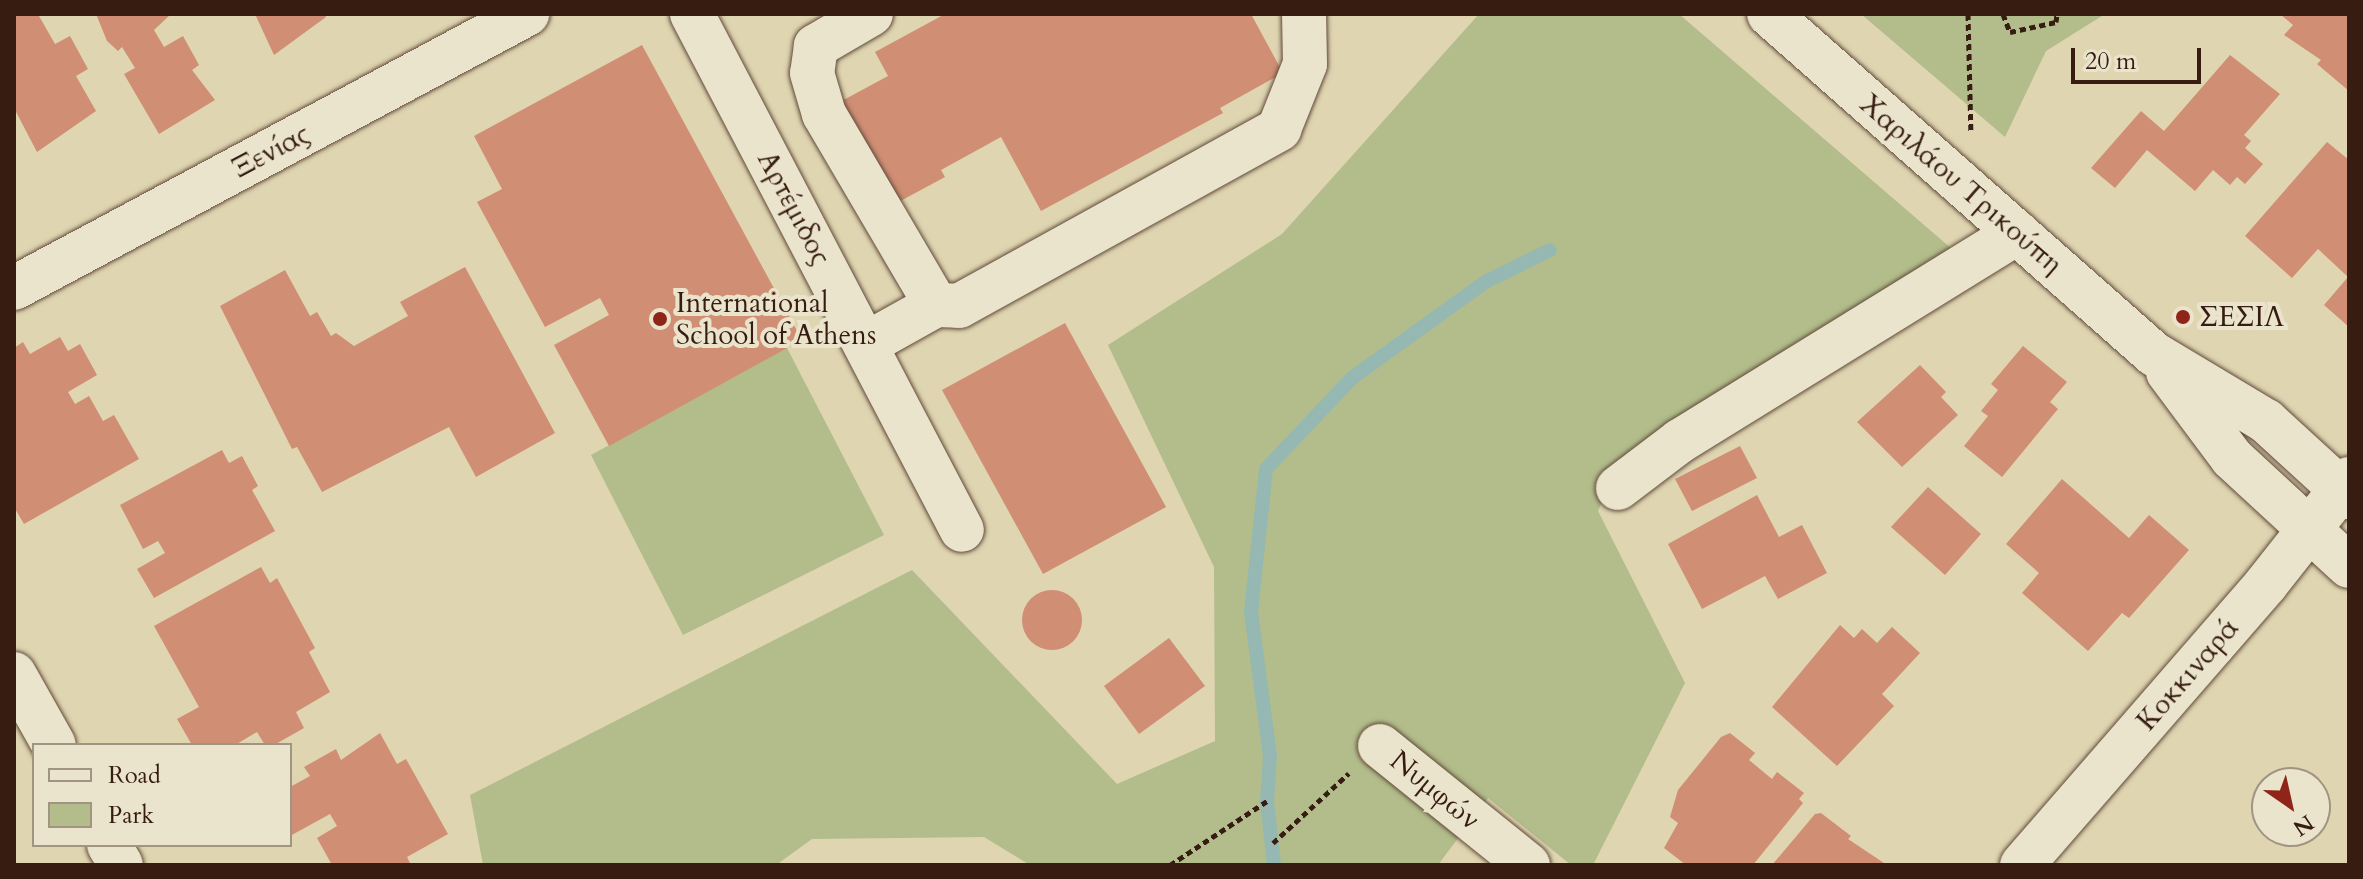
<!DOCTYPE html>
<meta charset="utf-8">
<style>
body{margin:0}
#map{position:relative;width:2363px;height:879px;overflow:hidden;background:#dfd5b1;font-family:Cardo,serif}
div>[style]{position:absolute}
.green>*{inset:0;background:#b2bd8b}
.stream>*{height:14px;margin:-7px;padding:0 7px;transform-origin:7px;border-radius:7px;background:#95b8b2}
.building>*{inset:0;background:#d08e74}
.round{border-radius:50%}
.path>*{height:5px;margin-top:-2.5px;transform-origin:0;background:repeating-linear-gradient(90deg,#371c12 0 6px,transparent 0 10px)}
.roads{filter:drop-shadow(0 0 2px #614a3a) drop-shadow(0 0 2px #614a3a)}
.minor>*{height:44px;margin:-22px;padding:0 22px;transform-origin:22px;border-radius:22px;background:#eae4cc}
.dots>*{width:22px;height:22px;translate:-50% -50%;box-sizing:border-box;border:4px solid #eae4cc;border-radius:50%}
span{translate:-50% -50%;white-space:nowrap;text-align:center;line-height:1.15;-webkit-text-stroke:8px #eae4cc;paint-order:stroke}
.street-label{font-size:28px;color:#371c12}
.poi-label{font-size:28px;color:#371c12}
.left{translate:0 -50%;text-align:left}
.frame{position:absolute;inset:0;border:16px solid #371c12;pointer-events:none}
.legend{position:absolute;left:32px;top:743px;width:260px;height:104px;box-sizing:border-box;background:#eae4cc;border:2px solid #a29482;margin:0;padding:10px 14px;list-style:none;font-size:24px;color:#371c12}
.legend li{display:flex;align-items:center;gap:16px;height:40px}
.legend b{width:40px;border:2px solid #a29482}
.north{position:absolute;left:2251px;top:767px;width:80px;height:80px;box-sizing:border-box;background:#eae4cc;border:2px solid #a29482;border-radius:50%;rotate:146deg;font-size:22px;font-weight:700;line-height:32px;text-align:center;color:#371c12}
.north::after{content:'';display:block;margin:auto;width:28px;height:36px;background:#8f2418;clip-path:polygon(50% 0,100% 100%,50% 72%,0 100%)}
.scale{position:absolute;left:2071px;top:48px;width:130px;height:36px;box-sizing:border-box;border:4px solid #371c12;border-top:0;padding-left:10px;font-size:24px;line-height:28px;white-space:nowrap;color:#371c12;-webkit-text-stroke:6px #eae4cc;paint-order:stroke}
</style>
<div id="map">
<div class="green">
<i style="clip-path:polygon(1479px 14px,1679px 14px,1952px 249px,1615px 474px,1598px 511px,1685px 683px,1593px 865px,1571px 865px,1488px 798px,1438px 865px,1030px 865px,984px 837px,812px 839px,776px 865px,483px 865px,470px 795px,912px 570px,1117px 784px,1215px 741px,1214px 567px,1108px 345px,1282px 234px)"></i>
<i style="clip-path:polygon(1861px 14px,2105px 14px,2046px 51px,2005px 137px)"></i>
<i style="clip-path:polygon(787px 348px,884px 535px,683px 635px,591px 455px)"></i>
</div>
<div class="stream">
<i style="left:1274px;top:865px;width:64px;rotate:-96.2deg"></i>
<i style="left:1267px;top:801px;width:45px;rotate:-86.2deg"></i>
<i style="left:1270px;top:756px;width:145px;rotate:-97.5deg"></i>
<i style="left:1251px;top:612px;width:144px;rotate:-84deg"></i>
<i style="left:1266px;top:469px;width:125px;rotate:-46.6deg"></i>
<i style="left:1352px;top:378px;width:164px;rotate:-35.8deg"></i>
<i style="left:1485px;top:282px;width:72px;rotate:-26.2deg"></i>
</div>
<div class="building">
<i style="clip-path:polygon(14px 14px,43px 14px,39px 16px,55px 44px,70px 36px,88px 69px,76px 76px,96px 111px,37px 152px,14px 108px)"></i>
<i style="clip-path:polygon(96px 14px,171px 14px,154px 30px,164px 47px,183px 36px,199px 65px,192px 70px,215px 100px,159px 134px,124px 74px,135px 68px,122px 47px,118px 51px,107px 41px)"></i>
<i style="clip-path:polygon(255px 14px,324px 14px,326px 17px,274px 55px)"></i>
<i style="clip-path:polygon(945px 14px,1251px 14px,1283px 73px,1220px 108px,1223px 113px,1041px 211px,1001px 137px,941px 170px,945px 177px,893px 205px,838px 103px,888px 76px,875px 52px)"></i>
<i style="clip-path:polygon(2280px 14px,2349px 14px,2349px 91px,2317px 64px,2321px 60px,2284px 35px,2293px 25px)"></i>
<i style="clip-path:polygon(642px 45px,802px 340px,609px 446px,554px 345px,609px 315px,600px 298px,545px 327px,477px 202px,502px 189px,474px 136px)"></i>
<i style="clip-path:polygon(2230px 55px,2280px 94px,2244px 135px,2251px 141px,2245px 148px,2263px 164px,2245px 184px,2237px 177px,2230px 185px,2213px 170px,2195px 191px,2147px 150px,2115px 188px,2091px 168px,2141px 111px,2164px 131px)"></i>
<i style="clip-path:polygon(2327px 142px,2349px 160px,2349px 327px,2324px 305px,2348px 277px,2318px 249px,2292px 278px,2245px 236px)"></i>
<i style="clip-path:polygon(465px 267px,555px 433px,476px 477px,449px 427px,322px 492px,297px 447px,292px 449px,220px 306px,285px 270px,310px 316px,317px 312px,331px 336px,336px 333px,354px 346px,408px 316px,400px 302px)"></i>
<i style="clip-path:polygon(1065px 323px,1166px 507px,1043px 574px,942px 390px)"></i>
<i style="clip-path:polygon(60px 337px,68px 351px,80px 344px,97px 375px,68px 392px,75px 404px,89px 396px,103px 421px,114px 415px,139px 459px,24px 524px,14px 507px,14px 348px,23px 342px,30px 354px)"></i>
<i style="clip-path:polygon(2023px 346px,2067px 382px,2050px 402px,2058px 409px,2002px 477px,1964px 446px,1988px 416px,1981px 411px,1998px 390px,1991px 384px)"></i>
<i style="clip-path:polygon(1920px 365px,1946px 392px,1941px 397px,1958px 415px,1902px 467px,1857px 422px)"></i>
<i style="clip-path:polygon(1740px 446px,1757px 478px,1692px 511px,1675px 479px)"></i>
<i style="clip-path:polygon(222px 450px,229px 463px,242px 456px,258px 486px,252px 490px,275px 531px,154px 598px,137px 569px,165px 553px,158px 541px,143px 549px,120px 505px)"></i>
<i style="clip-path:polygon(2062px 479px,2129px 538px,2149px 515px,2189px 550px,2129px 618px,2122px 613px,2088px 651px,2022px 593px,2039px 573px,2006px 544px)"></i>
<i style="clip-path:polygon(1928px 487px,1981px 534px,1945px 575px,1891px 527px)"></i>
<i style="clip-path:polygon(1757px 495px,1779px 537px,1802px 525px,1827px 573px,1778px 599px,1765px 576px,1702px 609px,1668px 544px)"></i>
<i style="clip-path:polygon(261px 567px,270px 583px,277px 578px,315px 648px,309px 652px,330px 692px,296px 712px,304px 728px,274px 745px,265px 745px,257px 732px,235px 745px,192px 745px,177px 719px,199px 707px,154px 626px)"></i>
<i class="round" style="left:1022px;top:590px;width:60px;height:60px"></i>
<i style="clip-path:polygon(1840px 625px,1854px 638px,1862px 629px,1877px 643px,1892px 627px,1920px 653px,1882px 694px,1894px 706px,1837px 766px,1772px 707px)"></i>
<i style="clip-path:polygon(1169px 638px,1205px 686px,1139px 734px,1104px 686px)"></i>
<i style="clip-path:polygon(380px 733px,397px 764px,406px 759px,448px 834px,407px 857px,411px 865px,332px 865px,317px 838px,337px 826px,330px 814px,290px 836px,290px 787px,310px 776px,304px 767px,336px 749px,341px 760px)"></i>
<i style="clip-path:polygon(1730px 733px,1755px 753px,1749px 760px,1772px 779px,1777px 772px,1804px 793px,1799px 799px,1803px 803px,1753px 865px,1686px 865px,1664px 848px,1678px 823px,1670px 817px,1678px 790px,1721px 737px)"></i>
<i style="clip-path:polygon(1821px 813px,1851px 836px,1848px 839px,1887px 865px,1772px 865px,1815px 814px)"></i>
</div>
<div class="path">
<i style="left:1968px;top:14px;width:119px;rotate:88.6deg"></i>
<i style="left:2003px;top:14px;width:19px;rotate:69deg"></i>
<i style="left:2010px;top:32px;width:47px;rotate:-12.3deg"></i>
<i style="left:2056px;top:22px;width:8px;rotate:-83deg"></i>
<i style="left:1273px;top:843px;width:103px;rotate:-42.6deg"></i>
<i style="left:986px;top:865px;width:98px"></i>
<i style="left:1170px;top:865px;width:116px;rotate:-33.4deg"></i>
</div>
<div class="roads">
<div class="minor">
<i style="left:692px;top:14px;width:582px;rotate:62.38deg"></i>
<i style="left:871px;top:14px;width:64px;rotate:149.8deg"></i>
<i style="left:816px;top:46px;width:27px;rotate:98deg"></i>
<i style="left:812px;top:73px;width:43px;rotate:73.7deg"></i>
<i style="left:824px;top:114px;width:221px;rotate:59.6deg"></i>
<i style="left:936px;top:305px;width:23px;rotate:2deg"></i>
<i style="left:959px;top:306px;width:366px;rotate:-28.9deg"></i>
<i style="left:1279px;top:129px;width:70px;rotate:-68.2deg"></i>
<i style="left:1305px;top:64px;width:50px;rotate:-91.1deg"></i>
<i style="left:1769px;top:14px;width:514px;rotate:41.45deg"></i>
<i style="left:2154px;top:354px;width:131px;rotate:30.9deg"></i>
<i style="left:2266px;top:421px;width:113px;rotate:42.5deg"></i>
<i style="left:14px;top:288px;width:582px;rotate:-28.11deg"></i>
<i style="left:866px;top:344px;width:80px;rotate:-29.1deg"></i>
<i style="left:2168px;top:372px;width:107px;rotate:53.3deg"></i>
<i style="left:2232px;top:458px;width:159px;rotate:42.7deg"></i>
<i style="left:1618px;top:488px;width:78px;rotate:-37.2deg"></i>
<i style="left:1680px;top:441px;width:396px;rotate:-31.7deg"></i>
<i style="left:14px;top:674px;width:81px;rotate:60.6deg"></i>
<i style="left:1380px;top:746px;width:190px;rotate:38.8deg"></i>
<i style="left:109px;top:845px;width:23px;rotate:59deg"></i>
<i style="left:2022px;top:865px;width:372px;rotate:-49deg"></i>
<i style="left:2266px;top:584px;width:134px;rotate:-51.7deg"></i>
</div>
</div>
<div class="dots">
<i style="left:2183px;top:317px;background:#8f2418"></i>
<i style="left:660px;top:319px;background:#8f2418"></i>
</div>
<div class="street-label">
<span style="left:271px;top:151px;rotate:-28deg">Ξενίας</span>
<span style="left:1961px;top:184px;rotate:41deg">Χαριλάου Τρικούπη</span>
<span style="left:794px;top:208px;rotate:62deg">Αρτέμιδος</span>
<span style="left:2188px;top:674px;rotate:-49deg">Κοκκιναρά</span>
<span style="left:1435px;top:790px;rotate:39deg">Νυμφών</span>
</div>
<div class="poi-label">
<span class="left" style="left:676px;top:319px">International<br>School of Athens</span>
<span class="left" style="left:2199px;top:317px">ΣΕΣΙΛ</span>
</div>
<div class="frame"></div>
<ul class="legend">
<li><b style="height:10px;background:#eae4cc"></b>Road</li>
<li><b style="height:22px;background:#b2bd8b"></b>Park</li>
</ul>
<div class="north">N</div>
<div class="scale">20 m</div>
</div>
